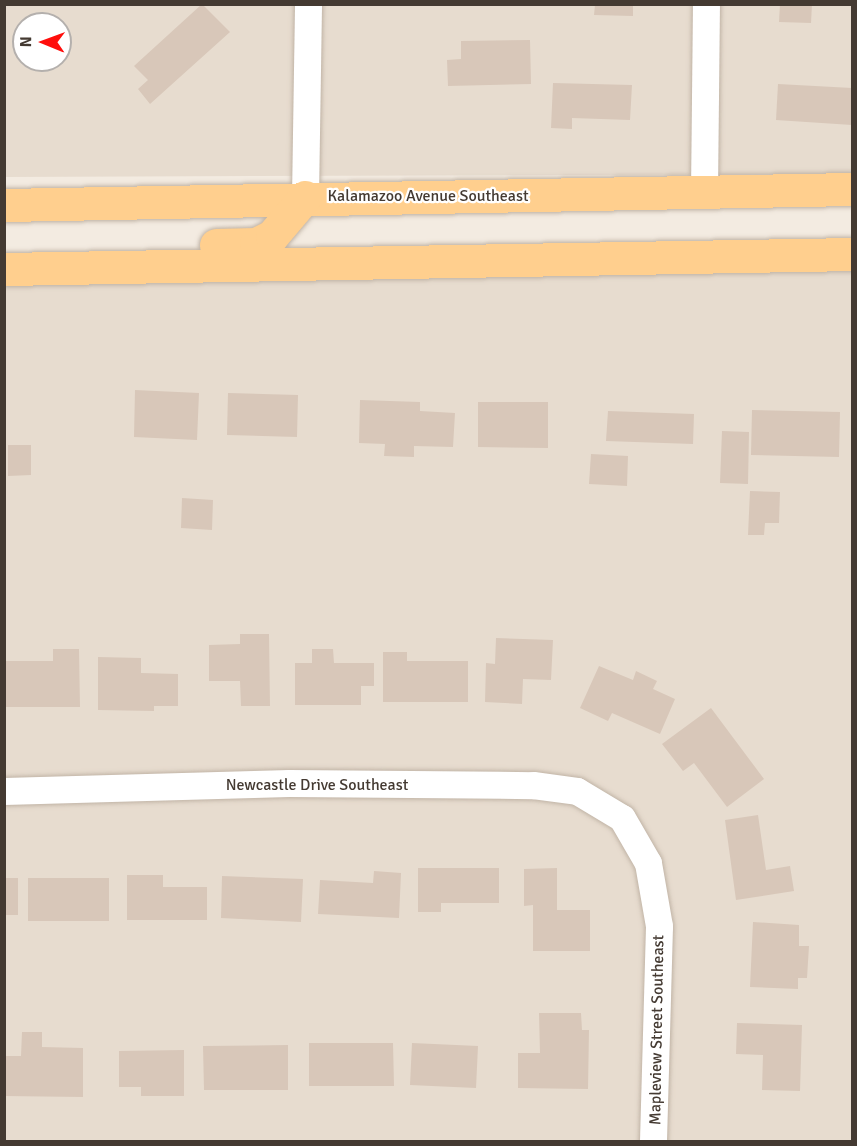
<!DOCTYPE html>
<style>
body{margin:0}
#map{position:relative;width:857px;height:1146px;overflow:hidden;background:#f3ebe1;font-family:Signika,sans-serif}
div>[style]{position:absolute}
.residential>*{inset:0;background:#e7dccf}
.building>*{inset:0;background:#d8c7b9}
.roads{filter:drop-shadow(0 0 2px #c1b4a6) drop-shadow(0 0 2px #c1b4a6)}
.minor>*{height:27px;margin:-13.5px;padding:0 13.5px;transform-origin:13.5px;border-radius:13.5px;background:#fff}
.major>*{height:33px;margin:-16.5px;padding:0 16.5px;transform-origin:16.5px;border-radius:16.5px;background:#ffcf8e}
span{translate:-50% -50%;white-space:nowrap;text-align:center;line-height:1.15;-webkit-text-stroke:4.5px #fff;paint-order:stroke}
.street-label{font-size:16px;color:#443a32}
.frame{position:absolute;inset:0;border:6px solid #443a32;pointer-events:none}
.north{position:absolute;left:12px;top:12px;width:60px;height:60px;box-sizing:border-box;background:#fff;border:2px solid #b4b0ad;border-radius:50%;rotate:271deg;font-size:16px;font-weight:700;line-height:24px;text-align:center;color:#443a32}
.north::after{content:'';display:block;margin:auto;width:21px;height:27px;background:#ff0e0c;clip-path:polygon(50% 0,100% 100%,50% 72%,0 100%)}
</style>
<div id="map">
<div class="residential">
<i style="clip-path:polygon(evenodd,4px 5px,852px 5px,852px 174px,5px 177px,4px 5px,24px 24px,60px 24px,60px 60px,24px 60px,24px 24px)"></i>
<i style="clip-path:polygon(852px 270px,852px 1141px,5px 1141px,4px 281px)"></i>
</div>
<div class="building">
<i style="clip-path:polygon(202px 4px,230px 32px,150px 104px,138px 89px,148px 80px,134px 66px)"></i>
<i style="clip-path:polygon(780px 4px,812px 4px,811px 23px,779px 22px)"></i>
<i style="clip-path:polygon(595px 5px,633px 5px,633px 16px,594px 15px)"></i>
<i style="clip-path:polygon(530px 40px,531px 84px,448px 86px,447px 60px,461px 59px,461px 41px)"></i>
<i style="clip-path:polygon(553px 83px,632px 85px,630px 120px,572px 118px,572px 129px,551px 128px)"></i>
<i style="clip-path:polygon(778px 84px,852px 88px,852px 125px,776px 120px)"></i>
<i style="clip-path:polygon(135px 390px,199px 393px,197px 440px,134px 437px)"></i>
<i style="clip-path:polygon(228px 393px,298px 395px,297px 437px,227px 435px)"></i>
<i style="clip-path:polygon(360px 400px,420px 402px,420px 411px,455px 413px,453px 447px,414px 446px,414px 457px,384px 456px,385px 444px,359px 443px)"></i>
<i style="clip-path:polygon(478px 402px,548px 402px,548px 448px,478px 447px)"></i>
<i style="clip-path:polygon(752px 410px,840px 412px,839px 457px,751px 455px)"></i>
<i style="clip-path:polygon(608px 411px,694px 414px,693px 444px,606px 441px)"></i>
<i style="clip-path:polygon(722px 431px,749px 432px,748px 484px,720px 483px)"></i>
<i style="clip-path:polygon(8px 445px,31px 445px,31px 475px,8px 476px)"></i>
<i style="clip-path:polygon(591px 454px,628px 456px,627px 486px,589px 484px)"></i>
<i style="clip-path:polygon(750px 491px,780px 492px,779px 523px,765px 523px,764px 535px,748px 535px)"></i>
<i style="clip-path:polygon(182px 498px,213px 500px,212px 530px,181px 528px)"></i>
<i style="clip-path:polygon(240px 634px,269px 634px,270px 706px,241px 706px,240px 681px,209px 681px,209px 645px,240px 644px)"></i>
<i style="clip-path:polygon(496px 638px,553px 640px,551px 680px,523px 679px,522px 704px,485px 702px,486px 663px,495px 664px)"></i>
<i style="clip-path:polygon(53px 649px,79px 649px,80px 707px,4px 707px,4px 661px,53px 661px)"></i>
<i style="clip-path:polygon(312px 649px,333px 649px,334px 663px,374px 663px,374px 686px,361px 686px,361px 705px,295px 705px,295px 663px,312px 663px)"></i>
<i style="clip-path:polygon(383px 652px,407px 652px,407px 661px,468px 661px,468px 702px,383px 702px)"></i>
<i style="clip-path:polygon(98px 657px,141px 658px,141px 673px,178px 674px,178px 706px,154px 706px,154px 711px,98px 710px)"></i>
<i style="clip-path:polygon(599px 666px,633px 680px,636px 671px,657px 681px,653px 689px,675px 699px,660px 734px,612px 713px,608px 721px,580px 708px)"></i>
<i style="clip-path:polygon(711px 708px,764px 779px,727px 807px,694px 763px,683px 771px,662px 744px)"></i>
<i style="clip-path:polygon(758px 815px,766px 870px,790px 866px,794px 891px,736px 900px,725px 820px)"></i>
<i style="clip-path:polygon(418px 868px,499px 868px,499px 903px,441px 903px,441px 912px,418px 912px)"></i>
<i style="clip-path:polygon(557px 868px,557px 910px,590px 910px,590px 951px,533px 951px,533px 905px,524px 906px,524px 869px)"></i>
<i style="clip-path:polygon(374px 871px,401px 873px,399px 918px,318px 914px,320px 880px,373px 883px)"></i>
<i style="clip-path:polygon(127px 875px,163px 875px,163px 887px,207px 887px,207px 920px,127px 920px)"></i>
<i style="clip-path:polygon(222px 876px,303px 879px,301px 922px,221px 918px)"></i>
<i style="clip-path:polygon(4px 878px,18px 878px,18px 915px,4px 915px)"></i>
<i style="clip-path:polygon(28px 878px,109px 878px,109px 921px,28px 921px)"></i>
<i style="clip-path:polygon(753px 922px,799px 925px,799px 946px,809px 946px,807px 978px,798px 978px,798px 989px,750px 987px)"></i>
<i style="clip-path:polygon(539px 1013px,581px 1013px,582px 1030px,589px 1030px,588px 1089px,518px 1088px,518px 1053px,540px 1053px)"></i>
<i style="clip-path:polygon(737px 1023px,802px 1025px,800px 1091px,762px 1090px,763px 1055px,736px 1054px)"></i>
<i style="clip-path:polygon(22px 1032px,42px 1032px,42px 1047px,83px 1048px,83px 1097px,4px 1096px,4px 1056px,21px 1056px)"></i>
<i style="clip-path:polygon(309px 1043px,393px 1043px,394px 1086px,309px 1086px)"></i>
<i style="clip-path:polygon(412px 1043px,478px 1046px,476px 1088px,410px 1085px)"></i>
<i style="clip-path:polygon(288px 1045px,288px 1090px,204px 1090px,203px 1046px)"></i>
<i style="clip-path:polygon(184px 1050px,184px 1096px,141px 1096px,141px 1087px,119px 1087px,119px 1051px)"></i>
</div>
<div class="roads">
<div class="minor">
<i style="left:704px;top:192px;width:188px;rotate:-89.4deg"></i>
<i style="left:305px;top:197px;width:193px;rotate:-89.1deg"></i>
<i style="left:4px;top:791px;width:285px;rotate:-1.6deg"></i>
<i style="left:289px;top:783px;width:244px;rotate:0.5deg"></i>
<i style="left:533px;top:785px;width:44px;rotate:7.8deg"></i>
<i style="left:577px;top:791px;width:52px;rotate:31deg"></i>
<i style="left:622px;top:818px;width:52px;rotate:60deg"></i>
<i style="left:648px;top:863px;width:64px;rotate:80.1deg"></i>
<i style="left:659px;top:926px;width:216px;rotate:91.6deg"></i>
</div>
<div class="major">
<i style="left:4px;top:205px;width:848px;rotate:-1.08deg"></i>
<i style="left:216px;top:245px;width:40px;rotate:-1.4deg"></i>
<i style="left:256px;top:244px;width:18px;rotate:-27deg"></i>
<i style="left:272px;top:236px;width:51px;rotate:-49.8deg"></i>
<i style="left:4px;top:269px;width:848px;rotate:-1.01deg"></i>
</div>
</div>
<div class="street-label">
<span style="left:428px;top:196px">Kalamazoo Avenue Southeast</span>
<span style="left:317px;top:785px">Newcastle Drive Southeast</span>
<span style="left:657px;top:1030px;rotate:-89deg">Mapleview Street Southeast</span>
</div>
<div class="frame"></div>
<div class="north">N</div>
</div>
